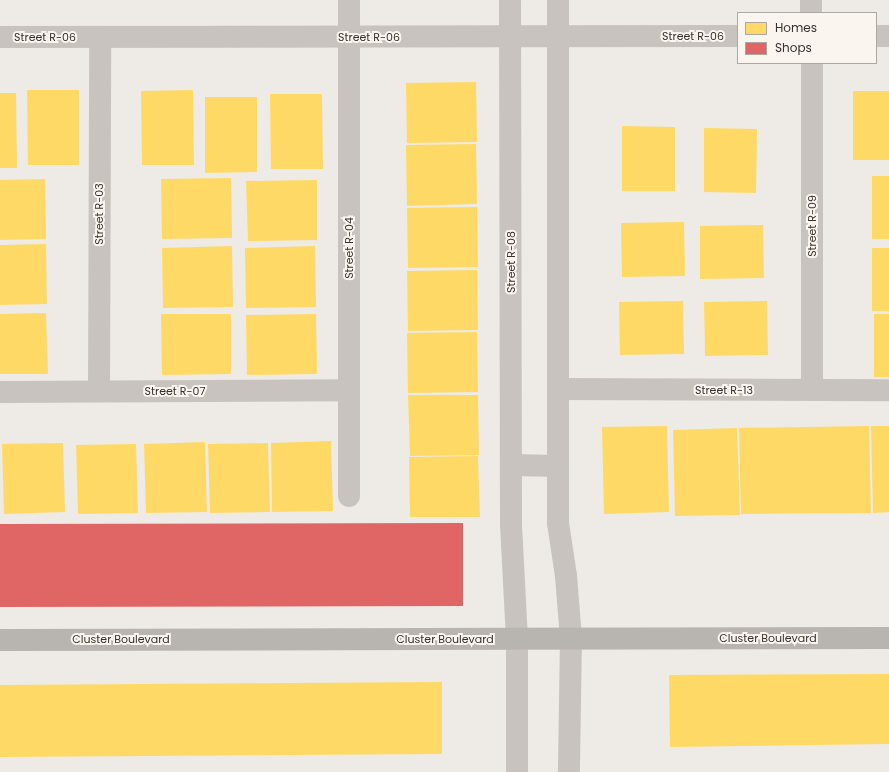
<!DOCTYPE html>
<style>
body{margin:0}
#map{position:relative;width:889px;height:772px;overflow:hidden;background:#eeeae6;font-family:Poppins,sans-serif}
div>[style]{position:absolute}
.homes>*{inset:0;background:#ffd966}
.shops>*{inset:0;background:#e06666}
.street>*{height:22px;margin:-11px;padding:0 11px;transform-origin:11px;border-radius:11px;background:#c8c3be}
.secondary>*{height:22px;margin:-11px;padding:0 11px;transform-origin:11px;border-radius:11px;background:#b8b4af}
span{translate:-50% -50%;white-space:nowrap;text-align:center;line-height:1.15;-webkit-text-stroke:4px #faf5ef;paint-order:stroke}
.street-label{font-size:11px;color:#3a312c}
.legend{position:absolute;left:737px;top:12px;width:140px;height:52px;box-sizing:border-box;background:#faf5ef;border:1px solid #ada7a1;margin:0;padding:5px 7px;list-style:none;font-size:12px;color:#3a312c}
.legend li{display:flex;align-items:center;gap:8px;height:20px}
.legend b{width:20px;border:1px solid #ada7a1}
</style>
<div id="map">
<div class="homes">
<i style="clip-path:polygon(476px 82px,477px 142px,407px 143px,406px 83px)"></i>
<i style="clip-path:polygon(27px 90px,79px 90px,79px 165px,28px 165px)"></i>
<i style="clip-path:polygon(193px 90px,194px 165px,142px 165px,141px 91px)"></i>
<i style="clip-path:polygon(853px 91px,889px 91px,889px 160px,853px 160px)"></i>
<i style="clip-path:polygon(0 93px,16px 93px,17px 168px,0 168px)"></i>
<i style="clip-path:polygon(270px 94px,322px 94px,323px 169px,271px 169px)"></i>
<i style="clip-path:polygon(205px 97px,257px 97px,257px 172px,205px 173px)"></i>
<i style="clip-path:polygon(622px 126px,675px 127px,675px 191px,622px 191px)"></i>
<i style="clip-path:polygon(704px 128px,757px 129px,756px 193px,704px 192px)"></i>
<i style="clip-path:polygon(476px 144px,477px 204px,407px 206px,406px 145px)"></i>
<i style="clip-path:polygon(872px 176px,889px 176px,889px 239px,872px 239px)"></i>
<i style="clip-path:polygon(231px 178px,232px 238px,162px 239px,161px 179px)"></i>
<i style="clip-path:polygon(45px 179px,46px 239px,0 240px,0 180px)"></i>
<i style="clip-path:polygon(317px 180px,317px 240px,248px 241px,246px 181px)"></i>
<i style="clip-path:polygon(477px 207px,478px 267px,408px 268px,407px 208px)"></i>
<i style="clip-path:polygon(684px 222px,685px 276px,622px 277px,621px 223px)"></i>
<i style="clip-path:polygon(763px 225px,764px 278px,700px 279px,700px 226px)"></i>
<i style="clip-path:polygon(46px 244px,47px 304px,0 305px,0 245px)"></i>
<i style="clip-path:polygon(232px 246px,233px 307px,163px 308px,162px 248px)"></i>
<i style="clip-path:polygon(315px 246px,316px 307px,246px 308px,245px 248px)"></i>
<i style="clip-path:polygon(872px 248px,889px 248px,889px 311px,872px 311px)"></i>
<i style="clip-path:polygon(477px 270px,478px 330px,408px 331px,407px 271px)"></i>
<i style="clip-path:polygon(683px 301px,684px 354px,620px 355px,619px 302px)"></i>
<i style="clip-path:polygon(767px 301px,768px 355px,705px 356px,704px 302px)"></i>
<i style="clip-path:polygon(46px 313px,48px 374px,0 374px,0 314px)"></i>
<i style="clip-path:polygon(161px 314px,231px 314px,231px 374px,162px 375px)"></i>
<i style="clip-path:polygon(316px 314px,317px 374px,247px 375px,246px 315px)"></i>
<i style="clip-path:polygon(874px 314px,889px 314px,889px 377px,874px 377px)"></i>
<i style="clip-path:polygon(477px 332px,478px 392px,408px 393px,407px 333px)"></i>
<i style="clip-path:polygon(408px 395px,478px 395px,479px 455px,410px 456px)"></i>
<i style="clip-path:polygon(667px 426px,669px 512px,604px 514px,602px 427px)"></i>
<i style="clip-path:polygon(869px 426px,871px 513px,741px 514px,739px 428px)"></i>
<i style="clip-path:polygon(871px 426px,889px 426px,889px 512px,873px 513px)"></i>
<i style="clip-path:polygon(737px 428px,740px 515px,675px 516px,673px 430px)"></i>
<i style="clip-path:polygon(331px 441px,333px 511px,272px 512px,271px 443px)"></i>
<i style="clip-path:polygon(205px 442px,207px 512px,146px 513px,144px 444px)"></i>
<i style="clip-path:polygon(63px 443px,65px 512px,4px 514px,2px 444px)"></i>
<i style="clip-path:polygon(268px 443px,270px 512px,210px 513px,208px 444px)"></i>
<i style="clip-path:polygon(136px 444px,138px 513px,78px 514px,76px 445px)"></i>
<i style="clip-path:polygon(478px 456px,480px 517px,410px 517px,409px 457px)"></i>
<i style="clip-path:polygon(889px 674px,889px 744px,670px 747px,669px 675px)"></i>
<i style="clip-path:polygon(442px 682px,442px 754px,0 757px,0 685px)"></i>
</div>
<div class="shops">
<i style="clip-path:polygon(463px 523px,463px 606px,0 607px,0 524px)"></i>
</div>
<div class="street">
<i style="left:349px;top:0;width:496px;rotate:90deg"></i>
<i style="left:510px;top:0;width:525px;rotate:89.89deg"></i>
<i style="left:511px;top:525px;width:114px;rotate:87deg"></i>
<i style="left:517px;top:639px;width:133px;rotate:90deg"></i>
<i style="left:558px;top:0;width:523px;rotate:90deg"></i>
<i style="left:558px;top:523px;width:54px;rotate:81.4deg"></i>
<i style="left:566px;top:576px;width:62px;rotate:85.4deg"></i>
<i style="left:571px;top:638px;width:134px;rotate:90.9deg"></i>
<i style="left:811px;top:0;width:13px;rotate:90deg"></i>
<i style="left:876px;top:36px;width:13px"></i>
<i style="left:0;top:37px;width:738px;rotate:-0.08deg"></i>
<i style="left:812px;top:63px;width:327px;rotate:90deg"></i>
<i style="left:558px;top:389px;width:331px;rotate:0.2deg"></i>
<i style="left:99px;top:391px;width:354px;rotate:-89.8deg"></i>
<i style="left:0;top:392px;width:349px;rotate:-0.3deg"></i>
<i style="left:512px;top:465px;width:46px;rotate:1.2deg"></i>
</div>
<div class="secondary">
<i style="left:0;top:640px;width:889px;rotate:-0.13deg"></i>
</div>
<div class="street-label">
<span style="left:693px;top:36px">Street R-06</span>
<span style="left:45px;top:37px">Street R-06</span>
<span style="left:369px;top:37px">Street R-06</span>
<span style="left:99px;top:214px;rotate:-90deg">Street R-03</span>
<span style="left:812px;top:226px;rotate:-90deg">Street R-09</span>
<span style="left:349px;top:248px;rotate:-90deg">Street R-04</span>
<span style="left:511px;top:262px;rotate:-90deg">Street R-08</span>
<span style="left:724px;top:390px">Street R-13</span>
<span style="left:175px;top:391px">Street R-07</span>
<span style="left:768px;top:638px">Cluster Boulevard</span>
<span style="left:121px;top:639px">Cluster Boulevard</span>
<span style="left:445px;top:639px">Cluster Boulevard</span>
</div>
<ul class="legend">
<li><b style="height:11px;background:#ffd966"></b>Homes</li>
<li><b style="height:11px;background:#e06666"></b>Shops</li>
</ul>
</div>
